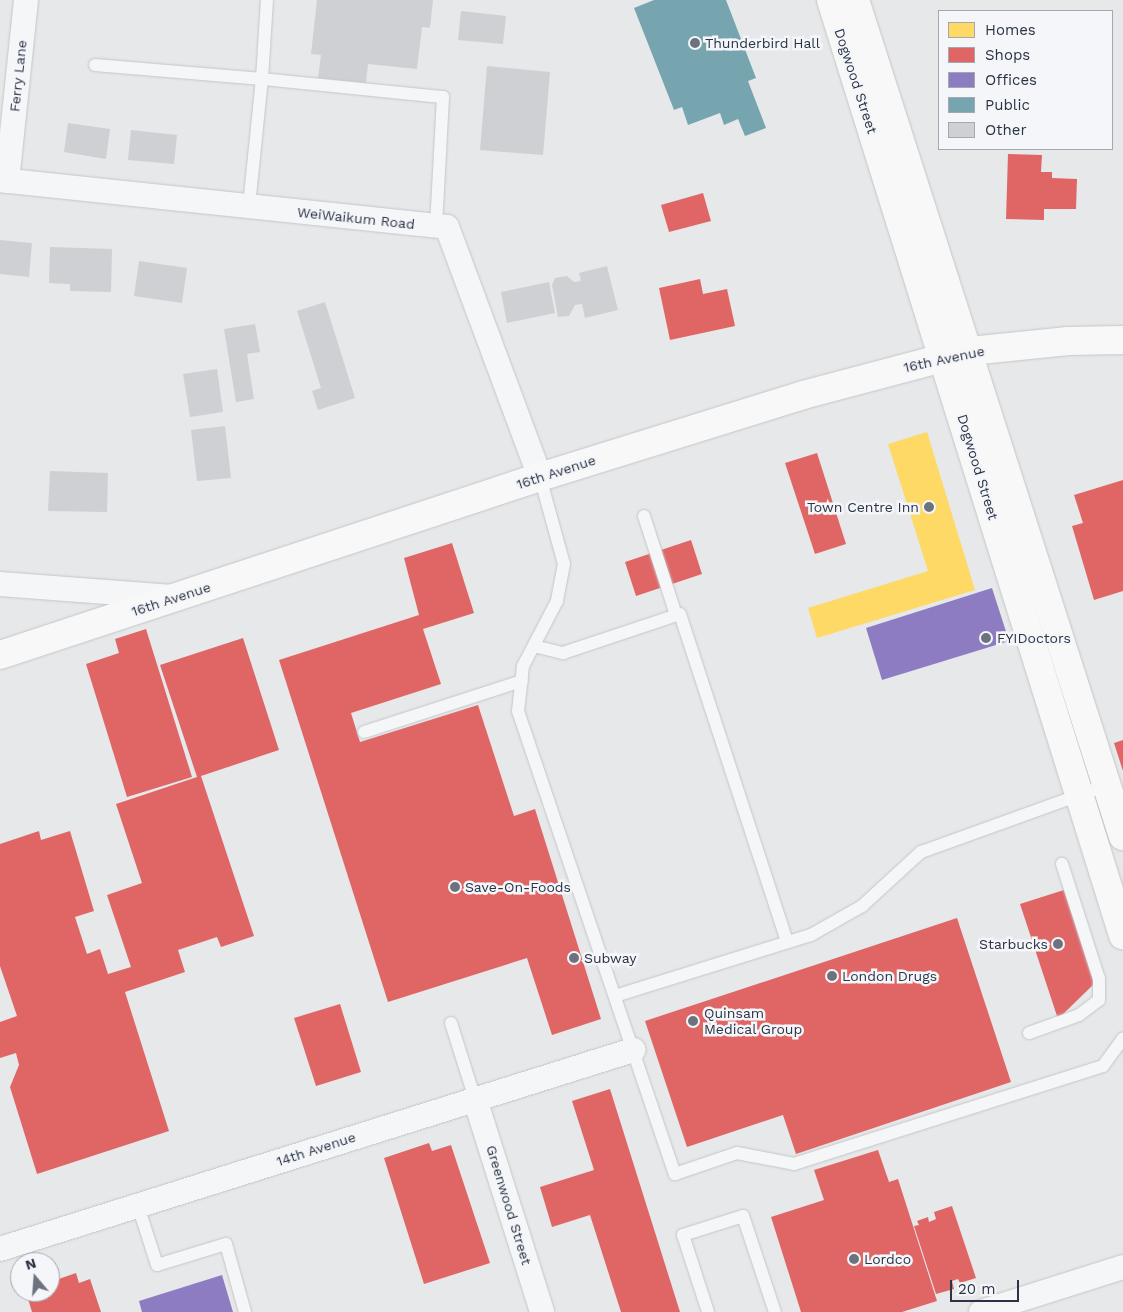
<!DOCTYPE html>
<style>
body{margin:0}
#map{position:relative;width:1123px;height:1312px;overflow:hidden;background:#e6e8ea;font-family:"Work Sans",sans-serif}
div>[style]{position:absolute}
.homes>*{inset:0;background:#ffd966}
.shops>*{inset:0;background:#e06666}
.offices>*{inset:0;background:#8e7cc3}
.public>*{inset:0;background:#76a5af}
.building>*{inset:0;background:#ced0d3}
.roads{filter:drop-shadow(0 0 1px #c4c6c8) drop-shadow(0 0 1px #c4c6c8)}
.lane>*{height:12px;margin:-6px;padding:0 6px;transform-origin:6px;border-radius:6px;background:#f5f6f7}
.street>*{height:24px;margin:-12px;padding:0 12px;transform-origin:12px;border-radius:12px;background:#f5f6f7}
.secondary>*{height:28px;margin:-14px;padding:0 14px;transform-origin:14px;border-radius:14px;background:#f8f8f8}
.dots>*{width:14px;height:14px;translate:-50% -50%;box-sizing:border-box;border:2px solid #f4f6f9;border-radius:50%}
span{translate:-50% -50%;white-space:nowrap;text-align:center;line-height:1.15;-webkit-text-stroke:5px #f4f6f9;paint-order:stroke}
.poi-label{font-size:14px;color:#2b3445}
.left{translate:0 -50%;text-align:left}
.right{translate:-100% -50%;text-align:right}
.street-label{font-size:14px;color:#2b3445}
.legend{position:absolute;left:938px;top:10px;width:175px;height:140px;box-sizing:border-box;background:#f4f6f9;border:1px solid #a4a8b1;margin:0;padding:6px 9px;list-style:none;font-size:15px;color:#2b3445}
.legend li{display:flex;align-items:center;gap:10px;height:25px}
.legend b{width:25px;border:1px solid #a4a8b1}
.north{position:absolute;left:10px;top:1252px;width:50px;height:50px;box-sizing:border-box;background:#f4f6f9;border:1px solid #a4a8b1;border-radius:50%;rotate:342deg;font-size:14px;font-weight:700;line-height:20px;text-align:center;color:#2b3445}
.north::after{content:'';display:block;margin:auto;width:18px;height:22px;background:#6c737f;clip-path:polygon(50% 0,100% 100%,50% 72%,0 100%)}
.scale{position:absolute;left:950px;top:1280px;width:69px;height:22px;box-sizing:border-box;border:2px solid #2b3445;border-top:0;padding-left:6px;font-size:15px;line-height:18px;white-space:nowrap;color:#2b3445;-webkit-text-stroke:4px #f4f6f9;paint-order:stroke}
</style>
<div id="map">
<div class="homes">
<i style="clip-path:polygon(927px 432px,975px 590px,817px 638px,808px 608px,928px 571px,888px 444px)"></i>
</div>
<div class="shops">
<i style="clip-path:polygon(1008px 154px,1042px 155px,1041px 172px,1052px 172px,1052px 178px,1077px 179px,1076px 209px,1044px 209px,1044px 220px,1006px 219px)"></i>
<i style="clip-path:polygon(703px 193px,711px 221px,669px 232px,661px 205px)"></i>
<i style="clip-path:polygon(700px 279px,703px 294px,727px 289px,735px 326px,670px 340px,659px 288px)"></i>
<i style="clip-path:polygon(817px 453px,846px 544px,815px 554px,785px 463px)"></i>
<i style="clip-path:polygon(1123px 480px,1123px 591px,1094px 600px,1072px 526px,1083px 523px,1074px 495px)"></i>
<i style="clip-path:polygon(691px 540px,702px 574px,636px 596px,625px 562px)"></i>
<i style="clip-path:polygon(452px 543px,474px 613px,423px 629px,441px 684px,351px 713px,360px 742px,478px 705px,514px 816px,535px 809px,601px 1019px,552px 1035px,527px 958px,388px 1002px,279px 660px,419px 615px,404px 558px)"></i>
<i style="clip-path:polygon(146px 629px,192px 777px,127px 797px,86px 664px,119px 653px,115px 639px)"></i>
<i style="clip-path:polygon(243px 638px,279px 750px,201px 776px,254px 936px,221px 947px,217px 937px,178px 950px,185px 972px,125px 992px,169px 1131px,37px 1174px,10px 1087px,19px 1065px,16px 1053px,0 1058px,0 1022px,17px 1016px,0 966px,0 844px,39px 831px,41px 840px,70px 831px,94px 911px,75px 917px,87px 954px,100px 949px,108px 974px,131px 967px,107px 895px,142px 883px,116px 804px,197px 777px,160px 665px)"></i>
<i style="clip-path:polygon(1123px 740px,1123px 771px,1114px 743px)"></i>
<i style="clip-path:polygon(1064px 890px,1095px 983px,1058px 1019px,1020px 904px)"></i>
<i style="clip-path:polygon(957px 918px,1011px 1082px,796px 1154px,783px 1115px,687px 1147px,645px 1021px)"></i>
<i style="clip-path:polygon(340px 1004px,361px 1072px,316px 1086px,294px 1018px)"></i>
<i style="clip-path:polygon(610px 1089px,680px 1312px,621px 1312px,590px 1215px,552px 1227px,540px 1187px,594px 1170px,572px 1101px)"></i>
<i style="clip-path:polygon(429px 1143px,432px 1151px,451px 1145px,490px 1263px,424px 1284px,384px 1158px)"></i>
<i style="clip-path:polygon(878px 1150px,889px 1182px,898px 1179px,937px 1301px,902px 1312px,801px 1312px,771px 1217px,824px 1200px,814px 1170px)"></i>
<i style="clip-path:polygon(952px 1206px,976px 1278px,960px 1283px,958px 1279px,952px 1281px,954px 1289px,936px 1294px,914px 1226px,919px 1225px,917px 1221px,928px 1217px,929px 1222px,936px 1219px,934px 1212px)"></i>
<i style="clip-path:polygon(76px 1273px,79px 1283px,90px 1279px,101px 1312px,32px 1312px,26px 1292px,50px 1292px,50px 1282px)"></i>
</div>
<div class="offices">
<i style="clip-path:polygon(992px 588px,1009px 641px,882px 680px,866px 628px)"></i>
<i style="clip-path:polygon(222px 1275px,233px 1312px,142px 1312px,139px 1301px)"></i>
</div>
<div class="public">
<i style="clip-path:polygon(654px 0,726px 0,756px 78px,748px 81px,766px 128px,745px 136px,738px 119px,724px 125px,720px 113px,688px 125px,682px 107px,674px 110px,634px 8px)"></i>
</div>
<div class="building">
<i style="clip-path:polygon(317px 0,433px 0,430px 28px,422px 27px,417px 69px,368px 64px,366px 83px,318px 78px,321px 55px,311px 54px)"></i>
<i style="clip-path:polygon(461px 11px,506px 16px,503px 44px,458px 40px)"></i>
<i style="clip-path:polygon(487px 66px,550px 72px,543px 155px,480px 150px)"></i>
<i style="clip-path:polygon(68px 123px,110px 129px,106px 159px,64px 152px)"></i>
<i style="clip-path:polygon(131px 130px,177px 135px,174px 164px,128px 160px)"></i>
<i style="clip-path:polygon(0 240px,32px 243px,29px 277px,0 274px)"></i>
<i style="clip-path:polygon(50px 247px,112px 249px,111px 292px,70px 291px,70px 284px,49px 283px)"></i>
<i style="clip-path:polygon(139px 261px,187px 268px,182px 303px,134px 296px)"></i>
<i style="clip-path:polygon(607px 266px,618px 310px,585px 318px,582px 304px,575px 305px,569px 316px,558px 317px,552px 285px,555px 278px,567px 276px,574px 282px,581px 281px,579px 273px)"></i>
<i style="clip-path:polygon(549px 282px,555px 313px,507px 323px,501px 292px)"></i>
<i style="clip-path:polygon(325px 302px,355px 398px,318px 410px,312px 391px,321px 388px,297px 311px)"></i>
<i style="clip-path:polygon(255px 324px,260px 352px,247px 354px,254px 399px,236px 402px,224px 329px)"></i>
<i style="clip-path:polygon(217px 369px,223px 412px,190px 417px,183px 374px)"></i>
<i style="clip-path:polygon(225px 426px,231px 478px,197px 481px,191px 430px)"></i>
<i style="clip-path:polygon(50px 471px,108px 473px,107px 512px,48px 511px)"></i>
</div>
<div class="roads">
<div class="lane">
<i style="left:95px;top:65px;width:168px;rotate:4.8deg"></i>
<i style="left:262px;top:79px;width:79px;rotate:-86.4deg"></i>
<i style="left:249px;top:206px;width:128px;rotate:-84.2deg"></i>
<i style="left:262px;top:79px;width:182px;rotate:5.7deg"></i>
<i style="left:443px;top:97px;width:129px;rotate:93.1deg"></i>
<i style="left:540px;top:477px;width:90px;rotate:74.6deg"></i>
<i style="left:564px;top:564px;width:38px;rotate:101deg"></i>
<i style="left:557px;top:601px;width:73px;rotate:117.6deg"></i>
<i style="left:523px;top:666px;width:45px;rotate:96.3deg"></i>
<i style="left:518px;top:711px;width:489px;rotate:71.3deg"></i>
<i style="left:675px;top:1174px;width:65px;rotate:-18.7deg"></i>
<i style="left:737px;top:1153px;width:58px;rotate:10.9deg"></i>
<i style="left:794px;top:1164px;width:324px;rotate:-17.6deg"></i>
<i style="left:1103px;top:1066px;width:34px;rotate:-54deg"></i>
<i style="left:644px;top:516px;width:104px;rotate:72.1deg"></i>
<i style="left:534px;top:646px;width:30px;rotate:14deg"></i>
<i style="left:563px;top:653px;width:123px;rotate:-18.4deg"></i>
<i style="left:680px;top:614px;width:345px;rotate:71.9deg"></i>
<i style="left:364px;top:732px;width:166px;rotate:-17.9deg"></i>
<i style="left:615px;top:996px;width:205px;rotate:-17.3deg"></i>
<i style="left:811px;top:935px;width:59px;rotate:-29.6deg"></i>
<i style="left:862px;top:906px;width:80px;rotate:-42.5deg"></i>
<i style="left:921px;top:852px;width:198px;rotate:-19.8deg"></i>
<i style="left:451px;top:1023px;width:80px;rotate:72.5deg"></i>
<i style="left:1029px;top:1033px;width:53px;rotate:-19.8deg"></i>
<i style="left:1079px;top:1015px;width:25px;rotate:-37deg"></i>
<i style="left:1099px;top:1000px;width:21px;rotate:-90deg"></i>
<i style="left:1099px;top:979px;width:121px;rotate:-107.8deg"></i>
<i style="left:138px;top:1206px;width:62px;rotate:72.1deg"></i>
<i style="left:157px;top:1265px;width:72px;rotate:-16.9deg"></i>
<i style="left:226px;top:1244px;width:71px;rotate:74.4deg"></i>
<i style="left:708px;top:1312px;width:81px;rotate:-108deg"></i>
<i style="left:683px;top:1235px;width:63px;rotate:-17.6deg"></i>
<i style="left:743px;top:1216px;width:101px;rotate:71.6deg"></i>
</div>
<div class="street">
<i style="left:0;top:180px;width:449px;rotate:6deg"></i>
<i style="left:447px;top:227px;width:267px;rotate:69.6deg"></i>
<i style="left:7px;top:181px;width:182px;rotate:-84deg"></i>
<i style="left:0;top:584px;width:173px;rotate:4.3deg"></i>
<i style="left:475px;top:1099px;width:223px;rotate:72.5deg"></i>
<i style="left:0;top:1249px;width:664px;rotate:-17.45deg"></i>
<i style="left:981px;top:1312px;width:149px;rotate:-17.6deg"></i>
</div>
<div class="secondary">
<i style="left:831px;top:0;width:980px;rotate:72.66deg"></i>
<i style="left:855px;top:0;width:878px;rotate:72.23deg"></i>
<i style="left:0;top:655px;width:569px;rotate:-18.24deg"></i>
<i style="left:540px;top:477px;width:275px;rotate:-17.3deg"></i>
<i style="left:803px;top:395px;width:173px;rotate:-14.8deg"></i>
<i style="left:970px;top:351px;width:99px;rotate:-5.8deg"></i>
<i style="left:1068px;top:341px;width:55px;rotate:-1deg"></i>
</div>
</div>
<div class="dots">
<i style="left:695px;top:43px;background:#6c737f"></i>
<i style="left:929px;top:507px;background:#6c737f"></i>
<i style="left:986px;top:638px;background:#6c737f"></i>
<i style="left:455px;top:887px;background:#6c737f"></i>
<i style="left:1058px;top:944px;background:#6c737f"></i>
<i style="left:574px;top:958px;background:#6c737f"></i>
<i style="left:832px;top:976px;background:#6c737f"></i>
<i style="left:693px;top:1021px;background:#6c737f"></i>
<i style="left:854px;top:1259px;background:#6c737f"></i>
</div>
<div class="poi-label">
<span class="left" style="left:705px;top:43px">Thunderbird Hall</span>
<span class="right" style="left:919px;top:507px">Town Centre Inn</span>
<span class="left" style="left:997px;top:638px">FYIDoctors</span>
<span class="left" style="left:465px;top:887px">Save-On-Foods</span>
<span class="right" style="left:1048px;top:944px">Starbucks</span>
<span class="left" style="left:584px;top:958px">Subway</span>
<span class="left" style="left:842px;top:976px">London Drugs</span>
<span class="left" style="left:704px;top:1021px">Quinsam<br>Medical Group</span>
<span class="left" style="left:864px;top:1259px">Lordco</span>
</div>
<div class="street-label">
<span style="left:18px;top:76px;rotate:-84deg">Ferry Lane</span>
<span style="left:856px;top:81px;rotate:72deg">Dogwood Street</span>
<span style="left:356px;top:218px;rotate:6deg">WeiWaikum Road</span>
<span style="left:944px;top:359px;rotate:-12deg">16th Avenue</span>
<span style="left:978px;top:467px;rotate:73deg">Dogwood Street</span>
<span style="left:556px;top:472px;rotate:-18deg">16th Avenue</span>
<span style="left:171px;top:599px;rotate:-18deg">16th Avenue</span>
<span style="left:316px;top:1149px;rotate:-18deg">14th Avenue</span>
<span style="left:509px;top:1205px;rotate:73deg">Greenwood Street</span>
</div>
<ul class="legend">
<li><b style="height:14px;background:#ffd966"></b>Homes</li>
<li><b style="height:14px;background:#e06666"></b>Shops</li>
<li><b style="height:14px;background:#8e7cc3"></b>Offices</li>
<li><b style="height:14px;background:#76a5af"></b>Public</li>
<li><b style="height:14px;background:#ced0d3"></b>Other</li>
</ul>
<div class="north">N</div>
<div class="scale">20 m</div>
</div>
